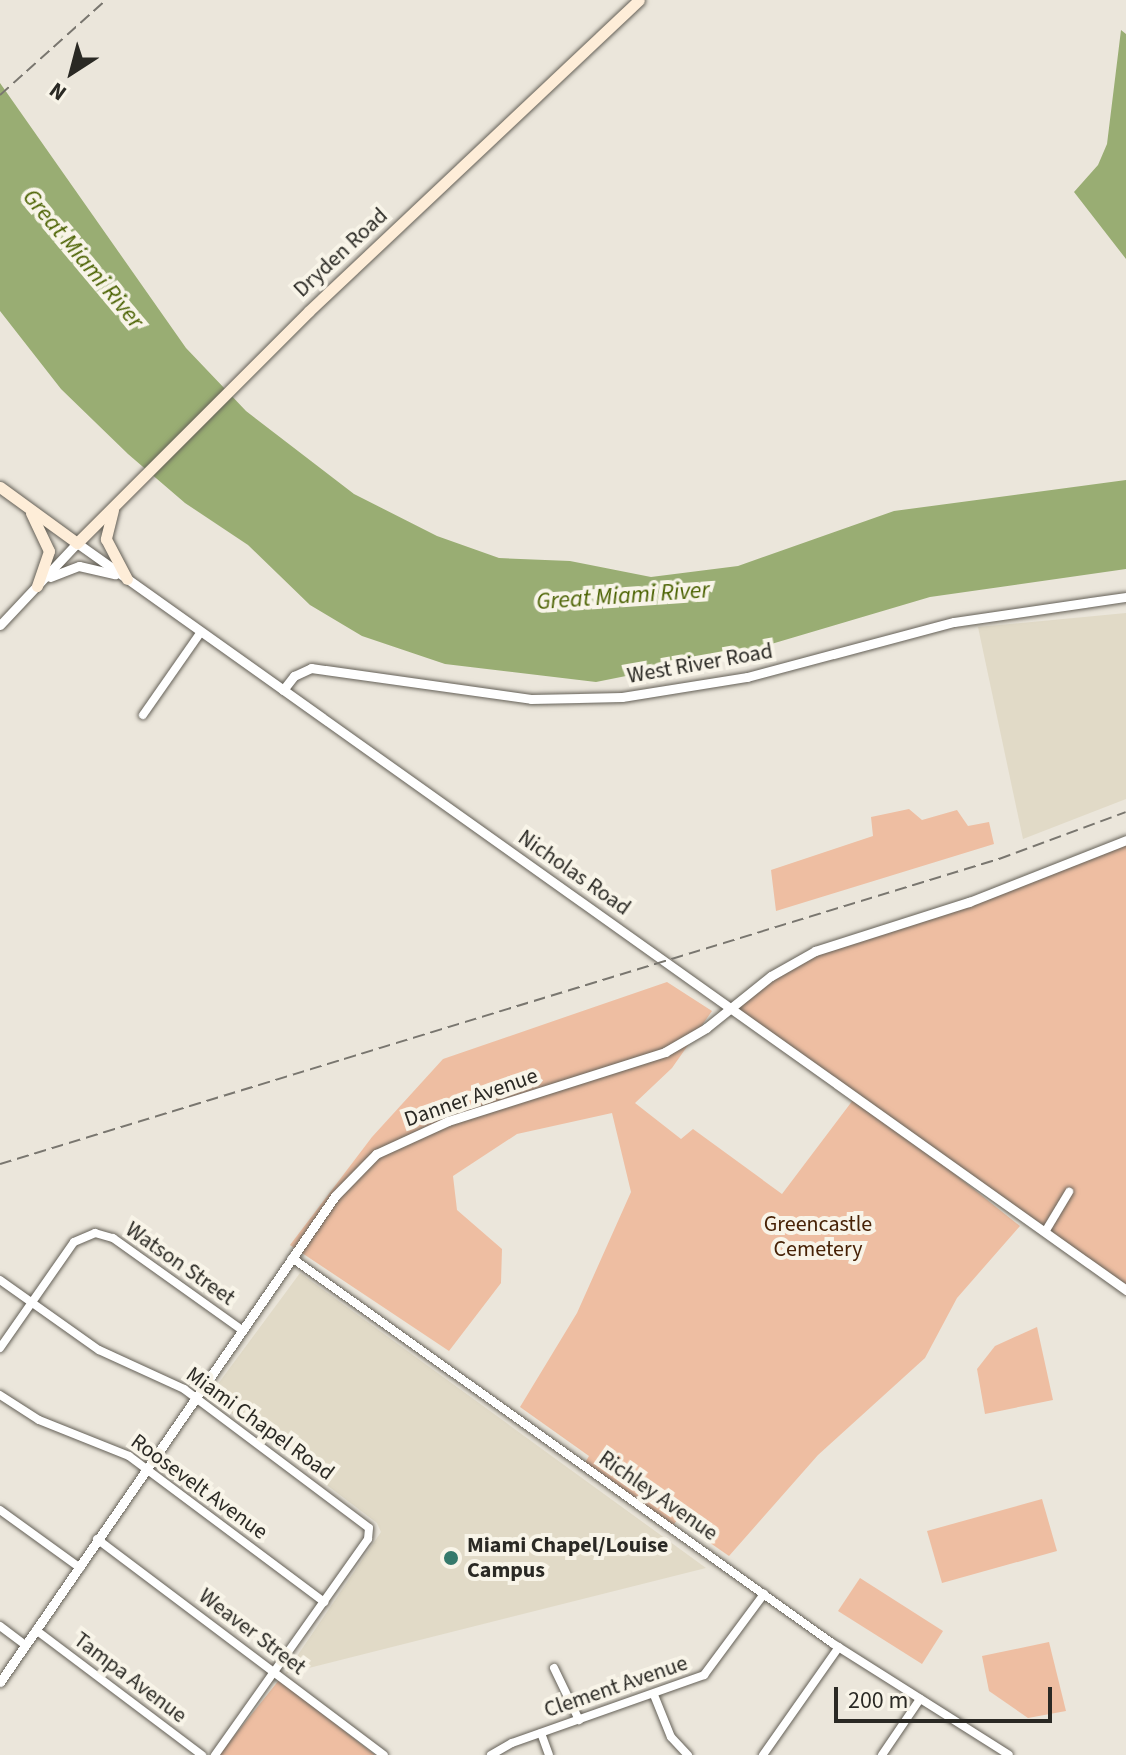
<!DOCTYPE html>
<style>
body{margin:0}
#map{position:relative;width:1126px;height:1755px;overflow:hidden;background:#ebe6db;font-family:"Source Sans 3",sans-serif}
div>[style]{position:absolute}
.built>*{inset:0;background:#e1dac7}
.green>*{inset:0;background:#eebea2}
.water>*{inset:0;background:#99ad73}
.roads{filter:drop-shadow(0 0 2px #646057) drop-shadow(0 0 2px #646057)}
.minor>*{height:8px;margin:-4px;padding:0 4px;transform-origin:4px;border-radius:4px;background:#fff}
.tertiary>*{height:9px;margin:-4.5px;padding:0 4.5px;transform-origin:4.5px;border-radius:4.5px;background:#fff}
.secondary>*{height:11px;margin:-5.5px;padding:0 5.5px;transform-origin:5.5px;border-radius:5.5px;background:#feedd8}
.rail>*{height:2px;margin-top:-1px;transform-origin:0;background:repeating-linear-gradient(90deg,#79766f 0 12px,transparent 0 18px)}
.dots>*{width:22px;height:22px;translate:-50% -50%;box-sizing:border-box;border:4px solid #f8f4e8;border-radius:50%}
span{translate:-50% -50%;white-space:nowrap;text-align:center;line-height:1.15;-webkit-text-stroke:8px #f8f4e8;paint-order:stroke}
.street-label{font-size:22px;color:#2a2924}
.park-label{font-size:22px;color:#472206}
.poi-label{font-size:22px;color:#2a2924;font-weight:700}
.left{translate:0 -50%;text-align:left}
.water-label{font-size:24px;color:#4a6100;font-style:italic}
.north{position:absolute;left:32px;top:32px;width:80px;height:80px;-webkit-text-stroke:6px #f8f4e8;paint-order:stroke;rotate:216deg;font-size:22px;font-weight:700;line-height:32px;text-align:center;color:#2a2924}
.north::after{content:'';display:block;margin:auto;width:28px;height:36px;background:#2a2924;clip-path:polygon(50% 0,100% 100%,50% 72%,0 100%)}
.scale{position:absolute;left:834px;top:1687px;width:218px;height:36px;box-sizing:border-box;border:4px solid #2a2924;border-top:0;padding-left:10px;font-size:24px;line-height:28px;white-space:nowrap;color:#2a2924;-webkit-text-stroke:6px #f8f4e8;paint-order:stroke}
</style>
<div id="map">
<div class="built">
<i style="clip-path:polygon(1126px 613px,1126px 799px,1023px 839px,978px 627px)"></i>
<i style="clip-path:polygon(300px 1273px,706px 1568px,285px 1674px,381px 1532px,377px 1523px,209px 1396px)"></i>
</div>
<div class="green">
<i style="clip-path:polygon(909px 809px,922px 820px,957px 810px,968px 826px,989px 822px,994px 844px,776px 911px,771px 870px,873px 836px,871px 817px)"></i>
<i style="clip-path:polygon(1126px 840px,1126px 1288px,941px 1163px,1020px 1226px,957px 1298px,925px 1358px,818px 1455px,729px 1556px,677px 1520px,672px 1527px,583px 1466px,589px 1456px,520px 1407px,577px 1313px,631px 1192px,612px 1113px,517px 1134px,453px 1176px,457px 1210px,502px 1249px,501px 1283px,449px 1351px,290px 1245px,372px 1137px,443px 1059px,667px 982px,712px 1011px,672px 1068px,635px 1103px,681px 1139px,693px 1129px,782px 1194px,856px 1096px,733px 1008px,804px 957px,969px 902px)"></i>
<i style="clip-path:polygon(1037px 1327px,1053px 1400px,985px 1414px,977px 1369px,995px 1346px)"></i>
<i style="clip-path:polygon(1042px 1499px,1057px 1551px,942px 1583px,927px 1531px)"></i>
<i style="clip-path:polygon(860px 1578px,943px 1631px,922px 1664px,838px 1611px)"></i>
<i style="clip-path:polygon(1049px 1642px,1066px 1711px,1028px 1718px,989px 1691px,982px 1656px)"></i>
<i style="clip-path:polygon(279px 1680px,375px 1755px,219px 1755px)"></i>
</div>
<div class="water">
<i style="clip-path:polygon(1121px 30px,1126px 34px,1126px 259px,1074px 192px,1098px 165px,1107px 144px)"></i>
<i style="clip-path:polygon(0 83px,186px 348px,246px 411px,354px 494px,437px 536px,499px 558px,570px 561px,651px 577px,738px 566px,894px 511px,1126px 480px,1126px 569px,930px 597px,741px 653px,596px 682px,445px 664px,362px 636px,310px 605px,248px 545px,185px 503px,128px 454px,61px 389px,0 311px)"></i>
</div>
<div class="roads">
<div class="minor">
<i style="left:143px;top:715px;width:101px;rotate:-55.1deg"></i>
<i style="left:1045px;top:1232px;width:47px;rotate:-59deg"></i>
<i style="left:292px;top:1258px;width:663px;rotate:35.49deg"></i>
<i style="left:832px;top:1643px;width:209px;rotate:32.3deg"></i>
<i style="left:0;top:1280px;width:121px;rotate:35.3deg"></i>
<i style="left:99px;top:1350px;width:94px;rotate:24.6deg"></i>
<i style="left:184px;top:1389px;width:231px;rotate:36.9deg"></i>
<i style="left:369px;top:1528px;width:11px;rotate:95deg"></i>
<i style="left:368px;top:1539px;width:265px;rotate:125.3deg"></i>
<i style="left:0;top:1348px;width:129px;rotate:-55.1deg"></i>
<i style="left:74px;top:1242px;width:23px;rotate:-23deg"></i>
<i style="left:95px;top:1233px;width:19px;rotate:16deg"></i>
<i style="left:113px;top:1238px;width:158px;rotate:35.5deg"></i>
<i style="left:0;top:1395px;width:46px;rotate:32.7deg"></i>
<i style="left:39px;top:1420px;width:97px;rotate:21.8deg"></i>
<i style="left:129px;top:1456px;width:244px;rotate:36.8deg"></i>
<i style="left:0;top:1510px;width:99px;rotate:35.9deg"></i>
<i style="left:97px;top:1539px;width:359px;rotate:37deg"></i>
<i style="left:0;top:1626px;width:31px;rotate:37deg"></i>
<i style="left:36px;top:1630px;width:208px;rotate:37deg"></i>
<i style="left:554px;top:1668px;width:58px;rotate:64.3deg"></i>
<i style="left:654px;top:1695px;width:45px;rotate:68deg"></i>
<i style="left:671px;top:1737px;width:25px;rotate:47deg"></i>
<i style="left:541px;top:1733px;width:23px;rotate:70deg"></i>
<i style="left:491px;top:1755px;width:24px;rotate:-30deg"></i>
<i style="left:512px;top:1743px;width:204px;rotate:-19.5deg"></i>
<i style="left:704px;top:1675px;width:101px;rotate:-53.5deg"></i>
<i style="left:763px;top:1755px;width:132px;rotate:-54.9deg"></i>
<i style="left:882px;top:1755px;width:68px;rotate:-55.8deg"></i>
</div>
<div class="tertiary">
<i style="left:50px;top:577px;width:31px;rotate:-21deg"></i>
<i style="left:79px;top:566px;width:37px;rotate:13deg"></i>
<i style="left:0;top:625px;width:112px;rotate:-46.8deg"></i>
<i style="left:77px;top:543px;width:1288px;rotate:35.45deg"></i>
<i style="left:283px;top:690px;width:18px;rotate:-52deg"></i>
<i style="left:294px;top:676px;width:19px;rotate:-25deg"></i>
<i style="left:311px;top:668px;width:222px;rotate:8deg"></i>
<i style="left:531px;top:699px;width:91px;rotate:-1.3deg"></i>
<i style="left:622px;top:697px;width:127px;rotate:-9.1deg"></i>
<i style="left:747px;top:677px;width:214px;rotate:-14.9deg"></i>
<i style="left:954px;top:622px;width:174px;rotate:-8.3deg"></i>
<i style="left:0;top:1682px;width:590px;rotate:-55.42deg"></i>
<i style="left:335px;top:1196px;width:59px;rotate:-45.7deg"></i>
<i style="left:376px;top:1154px;width:79px;rotate:-24.6deg"></i>
<i style="left:448px;top:1121px;width:228px;rotate:-17.6deg"></i>
<i style="left:665px;top:1052px;width:48px;rotate:-30.3deg"></i>
<i style="left:706px;top:1028px;width:83px;rotate:-38.7deg"></i>
<i style="left:771px;top:976px;width:51px;rotate:-29.6deg"></i>
<i style="left:815px;top:951px;width:162px;rotate:-17.7deg"></i>
<i style="left:969px;top:902px;width:169px;rotate:-21.5deg"></i>
</div>
<div class="secondary">
<i style="left:0;top:487px;width:95px;rotate:36deg"></i>
<i style="left:77px;top:543px;width:328px;rotate:-45deg"></i>
<i style="left:309px;top:311px;width:453px;rotate:-43.3deg"></i>
<i style="left:113px;top:510px;width:30px;rotate:104deg"></i>
<i style="left:106px;top:539px;width:45px;rotate:62.3deg"></i>
<i style="left:31px;top:513px;width:42px;rotate:64.7deg"></i>
<i style="left:49px;top:551px;width:37px;rotate:109deg"></i>
</div>
</div>
<div class="rail">
<i style="left:0;top:95px;width:142px;rotate:-41.9deg"></i>
<i style="left:0;top:1164px;width:1045px;rotate:-16.98deg"></i>
<i style="left:999px;top:859px;width:135px;rotate:-20.3deg"></i>
</div>
<div class="dots">
<i style="left:451px;top:1558px;background:#35796b"></i>
</div>
<div class="street-label">
<span style="left:341px;top:253px;rotate:-43deg">Dryden Road</span>
<span style="left:700px;top:664px;rotate:-10deg">West River Road</span>
<span style="left:574px;top:873px;rotate:35deg">Nicholas Road</span>
<span style="left:471px;top:1098px;rotate:-19deg">Danner Avenue</span>
<span style="left:180px;top:1264px;rotate:35deg">Watson Street</span>
<span style="left:260px;top:1424px;rotate:36deg">Miami Chapel Road</span>
<span style="left:199px;top:1487px;rotate:36deg">Roosevelt Avenue</span>
<span style="left:658px;top:1496px;rotate:35deg">Richley Avenue</span>
<span style="left:252px;top:1632px;rotate:37deg">Weaver Street</span>
<span style="left:130px;top:1678px;rotate:37deg">Tampa Avenue</span>
<span style="left:616px;top:1687px;rotate:-19deg">Clement Avenue</span>
</div>
<div class="park-label">
<span style="left:818px;top:1237px">Greencastle<br>Cemetery</span>
</div>
<div class="poi-label">
<span class="left" style="left:467px;top:1558px">Miami Chapel/Louise<br>Campus</span>
</div>
<div class="water-label">
<span style="left:83px;top:259px;rotate:50deg">Great Miami River</span>
<span style="left:623px;top:596px;rotate:-4deg">Great Miami River</span>
</div>
<div class="north">N</div>
<div class="scale">200 m</div>
</div>
